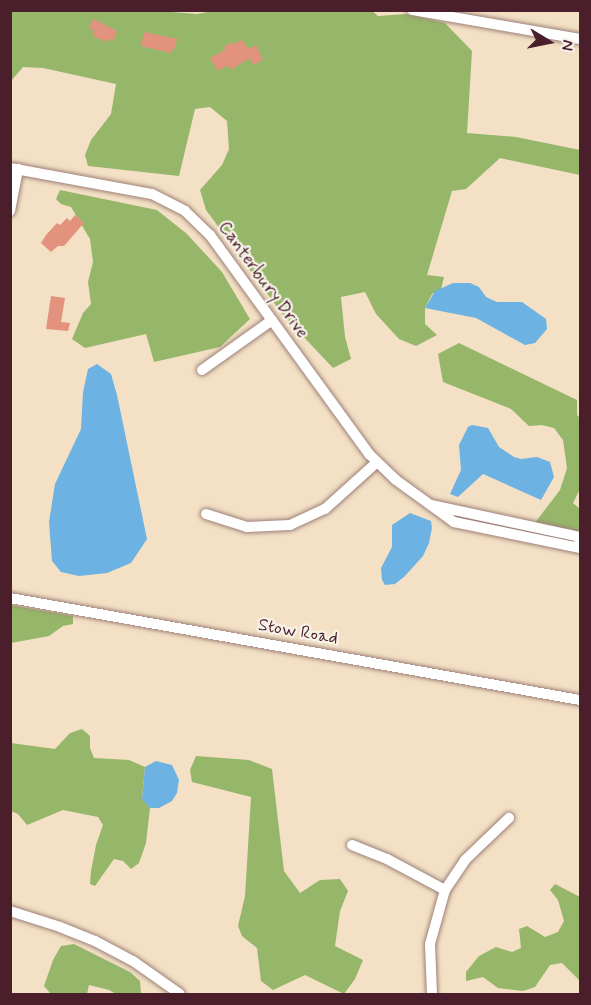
<!DOCTYPE html>
<style>
body{margin:0}
#map{position:relative;width:591px;height:1005px;overflow:hidden;background:#f3e0c5;font-family:Mynerve,sans-serif}
div>[style]{position:absolute}
.forest>*{inset:0;background:#96b66a}
.water>*{inset:0;background:#6cb2e2}
.building>*{inset:0;background:#e2927d}
.roads{filter:drop-shadow(0 0 2px #9e8078) drop-shadow(0 0 2px #9e8078)}
.minor>*{height:10px;margin:-5px;padding:0 5px;transform-origin:5px;border-radius:5px;background:#fff}
span{translate:-50% -50%;white-space:nowrap;text-align:center;line-height:1.15;-webkit-text-stroke:4.5px #f7f3e8;paint-order:stroke}
.street-label{font-size:18px;color:#4a1f2b}
.frame{position:absolute;inset:0;border:12px solid #4a1f2b;pointer-events:none}
.north{position:absolute;left:519px;top:12px;width:60px;height:60px;-webkit-text-stroke:4px #f7f3e8;paint-order:stroke;rotate:100deg;font-size:16px;font-weight:700;line-height:24px;text-align:center;color:#4a1f2b}
.north::after{content:'';display:block;margin:auto;width:21px;height:27px;background:#4a1f2b;clip-path:polygon(50% 0,100% 100%,50% 72%,0 100%)}
</style>
<div id="map">
<div class="forest">
<i style="clip-path:polygon(145px 10px,197px 14px,219px 10px,371px 10px,378px 16px,406px 14px,445px 23px,472px 51px,467px 133px,516px 137px,580px 150px,580px 175px,500px 158px,466px 189px,452px 191px,427px 275px,444px 277px,441px 289px,432px 294px,425px 308px,425px 324px,437px 335px,416px 346px,399px 339px,376px 314px,365px 292px,341px 297px,345px 337px,351px 359px,333px 368px,283px 315px,206px 210px,200px 190px,222px 165px,229px 149px,227px 121px,210px 107px,195px 109px,179px 176px,88px 166px,85px 155px,91px 140px,111px 114px,116px 84px,43px 68px,23px 67px,11px 81px,11px 11px)"></i>
<i style="clip-path:polygon(60px 190px,157px 210px,187px 234px,222px 272px,250px 319px,220px 347px,154px 362px,146px 334px,85px 348px,72px 339px,83px 313px,91px 304px,88px 282px,93px 262px,90px 239px,71px 207px,61px 204px,56px 199px)"></i>
<i style="clip-path:polygon(459px 343px,577px 400px,577px 415px,580px 418px,580px 489px,573px 503px,580px 509px,580px 533px,534px 524px,560px 490px,567px 468px,563px 440px,554px 428px,542px 425px,529px 426px,511px 409px,443px 382px,438px 354px)"></i>
<i style="clip-path:polygon(10px 605px,73px 616px,73px 624px,63px 626px,49px 636px,11px 643px)"></i>
<i style="clip-path:polygon(82px 729px,90px 736px,90px 748px,94px 758px,129px 760px,145px 767px,142px 798px,150px 808px,146px 843px,139px 863px,131px 869px,123px 861px,114px 859px,95px 886px,90px 884px,91px 871px,96px 845px,103px 825px,98px 817px,63px 810px,27px 825px,18px 814px,11px 811px,11px 743px,55px 749px,70px 733px)"></i>
<i style="clip-path:polygon(196px 756px,249px 760px,272px 769px,284px 871px,300px 893px,320px 880px,340px 879px,348px 891px,340px 911px,335px 946px,363px 960px,355px 979px,344px 994px,305px 975px,273px 990px,261px 981px,257px 948px,242px 936px,238px 926px,245px 896px,251px 797px,192px 782px,190px 770px)"></i>
<i style="clip-path:polygon(555px 884px,580px 897px,580px 981px,562px 963px,550px 965px,535px 987px,523px 991px,498px 988px,483px 977px,466px 981px,466px 972px,479px 956px,496px 947px,512px 952px,521px 948px,519px 929px,527px 926px,545px 937px,558px 932px,564px 921px,558px 900px,550px 890px)"></i>
<i style="clip-path:polygon(74px 944px,130px 972px,140px 981px,141px 994px,116px 994px,109px 990px,89px 985px,87px 994px,51px 994px,44px 986px,53px 960px,61px 946px)"></i>
</div>
<div class="water">
<i style="clip-path:polygon(453px 283px,470px 283px,479px 287px,486px 297px,497px 302px,522px 302px,546px 319px,547px 329px,535px 343px,525px 345px,476px 318px,425px 308px,435px 291px)"></i>
<i style="clip-path:polygon(97px 364px,111px 374px,117px 395px,147px 539px,131px 563px,107px 573px,79px 576px,61px 572px,52px 561px,49px 522px,55px 484px,81px 429px,83px 392px,88px 369px)"></i>
<i style="clip-path:polygon(472px 425px,488px 428px,499px 447px,514px 457px,521px 459px,537px 457px,550px 462px,554px 477px,541px 500px,483px 474px,458px 497px,450px 494px,461px 470px,459px 445px,468px 427px)"></i>
<i style="clip-path:polygon(410px 513px,431px 521px,432px 528px,429px 543px,423px 556px,404px 577px,395px 584px,385px 585px,382px 580px,381px 568px,392px 547px,392px 525px)"></i>
<i style="clip-path:polygon(156px 761px,172px 765px,179px 780px,177px 793px,172px 801px,159px 808px,150px 808px,142px 799px,145px 767px)"></i>
</div>
<div class="building">
<i style="clip-path:polygon(93px 19px,117px 31px,113px 41px,108px 39px,107px 42px,93px 36px,94px 30px,89px 28px)"></i>
<i style="clip-path:polygon(144px 32px,177px 39px,174px 50px,171px 50px,171px 53px,141px 46px)"></i>
<i style="clip-path:polygon(242px 40px,249px 49px,256px 45px,263px 60px,253px 65px,250px 58px,230px 70px,228px 65px,218px 71px,210px 58px,225px 50px,224px 47px,232px 42px,234px 44px)"></i>
<i style="clip-path:polygon(75px 215px,84px 223px,64px 246px,58px 246px,51px 252px,41px 243px,46px 235px,57px 223px,60px 225px,67px 218px,70px 221px)"></i>
<i style="clip-path:polygon(51px 296px,65px 298px,61px 322px,70px 323px,68px 331px,46px 329px)"></i>
</div>
<div class="roads">
<div class="minor">
<i style="left:412px;top:10px;width:170px;rotate:9.8deg"></i>
<i style="left:10px;top:168px;width:144px;rotate:10.4deg"></i>
<i style="left:152px;top:194px;width:37px;rotate:27deg"></i>
<i style="left:185px;top:211px;width:35px;rotate:44deg"></i>
<i style="left:210px;top:235px;width:271px;rotate:54deg"></i>
<i style="left:369px;top:454px;width:37px;rotate:44deg"></i>
<i style="left:396px;top:480px;width:72px;rotate:35.9deg"></i>
<i style="left:454px;top:522px;width:129px;rotate:11.7deg"></i>
<i style="left:10px;top:211px;width:43px;rotate:-79.2deg"></i>
<i style="left:202px;top:370px;width:86px;rotate:-35.5deg"></i>
<i style="left:431px;top:505px;width:152px;rotate:12.1deg"></i>
<i style="left:580px;top:537px;width:10px;rotate:96deg"></i>
<i style="left:206px;top:514px;width:43px;rotate:17.6deg"></i>
<i style="left:247px;top:527px;width:43px;rotate:-2.7deg"></i>
<i style="left:290px;top:525px;width:38px;rotate:-25deg"></i>
<i style="left:325px;top:509px;width:69px;rotate:-42deg"></i>
<i style="left:10px;top:598px;width:579px;rotate:10.15deg"></i>
<i style="left:352px;top:845px;width:38px;rotate:22deg"></i>
<i style="left:387px;top:859px;width:66px;rotate:28.1deg"></i>
<i style="left:10px;top:911px;width:52px;rotate:17.7deg"></i>
<i style="left:60px;top:927px;width:38px;rotate:22deg"></i>
<i style="left:95px;top:941px;width:43px;rotate:27.8deg"></i>
<i style="left:133px;top:961px;width:57px;rotate:35.1deg"></i>
<i style="left:432px;top:994px;width:50px;rotate:-92.3deg"></i>
<i style="left:430px;top:944px;width:56px;rotate:-74.5deg"></i>
<i style="left:445px;top:890px;width:36px;rotate:-56deg"></i>
<i style="left:465px;top:860px;width:61px;rotate:-43.7deg"></i>
</div>
</div>
<div class="street-label">
<span style="left:263px;top:280px;rotate:54deg">Canterbury Drive</span>
<span style="left:298px;top:632px;rotate:10deg">Stow Road</span>
</div>
<div class="frame"></div>
<div class="north">N</div>
</div>
